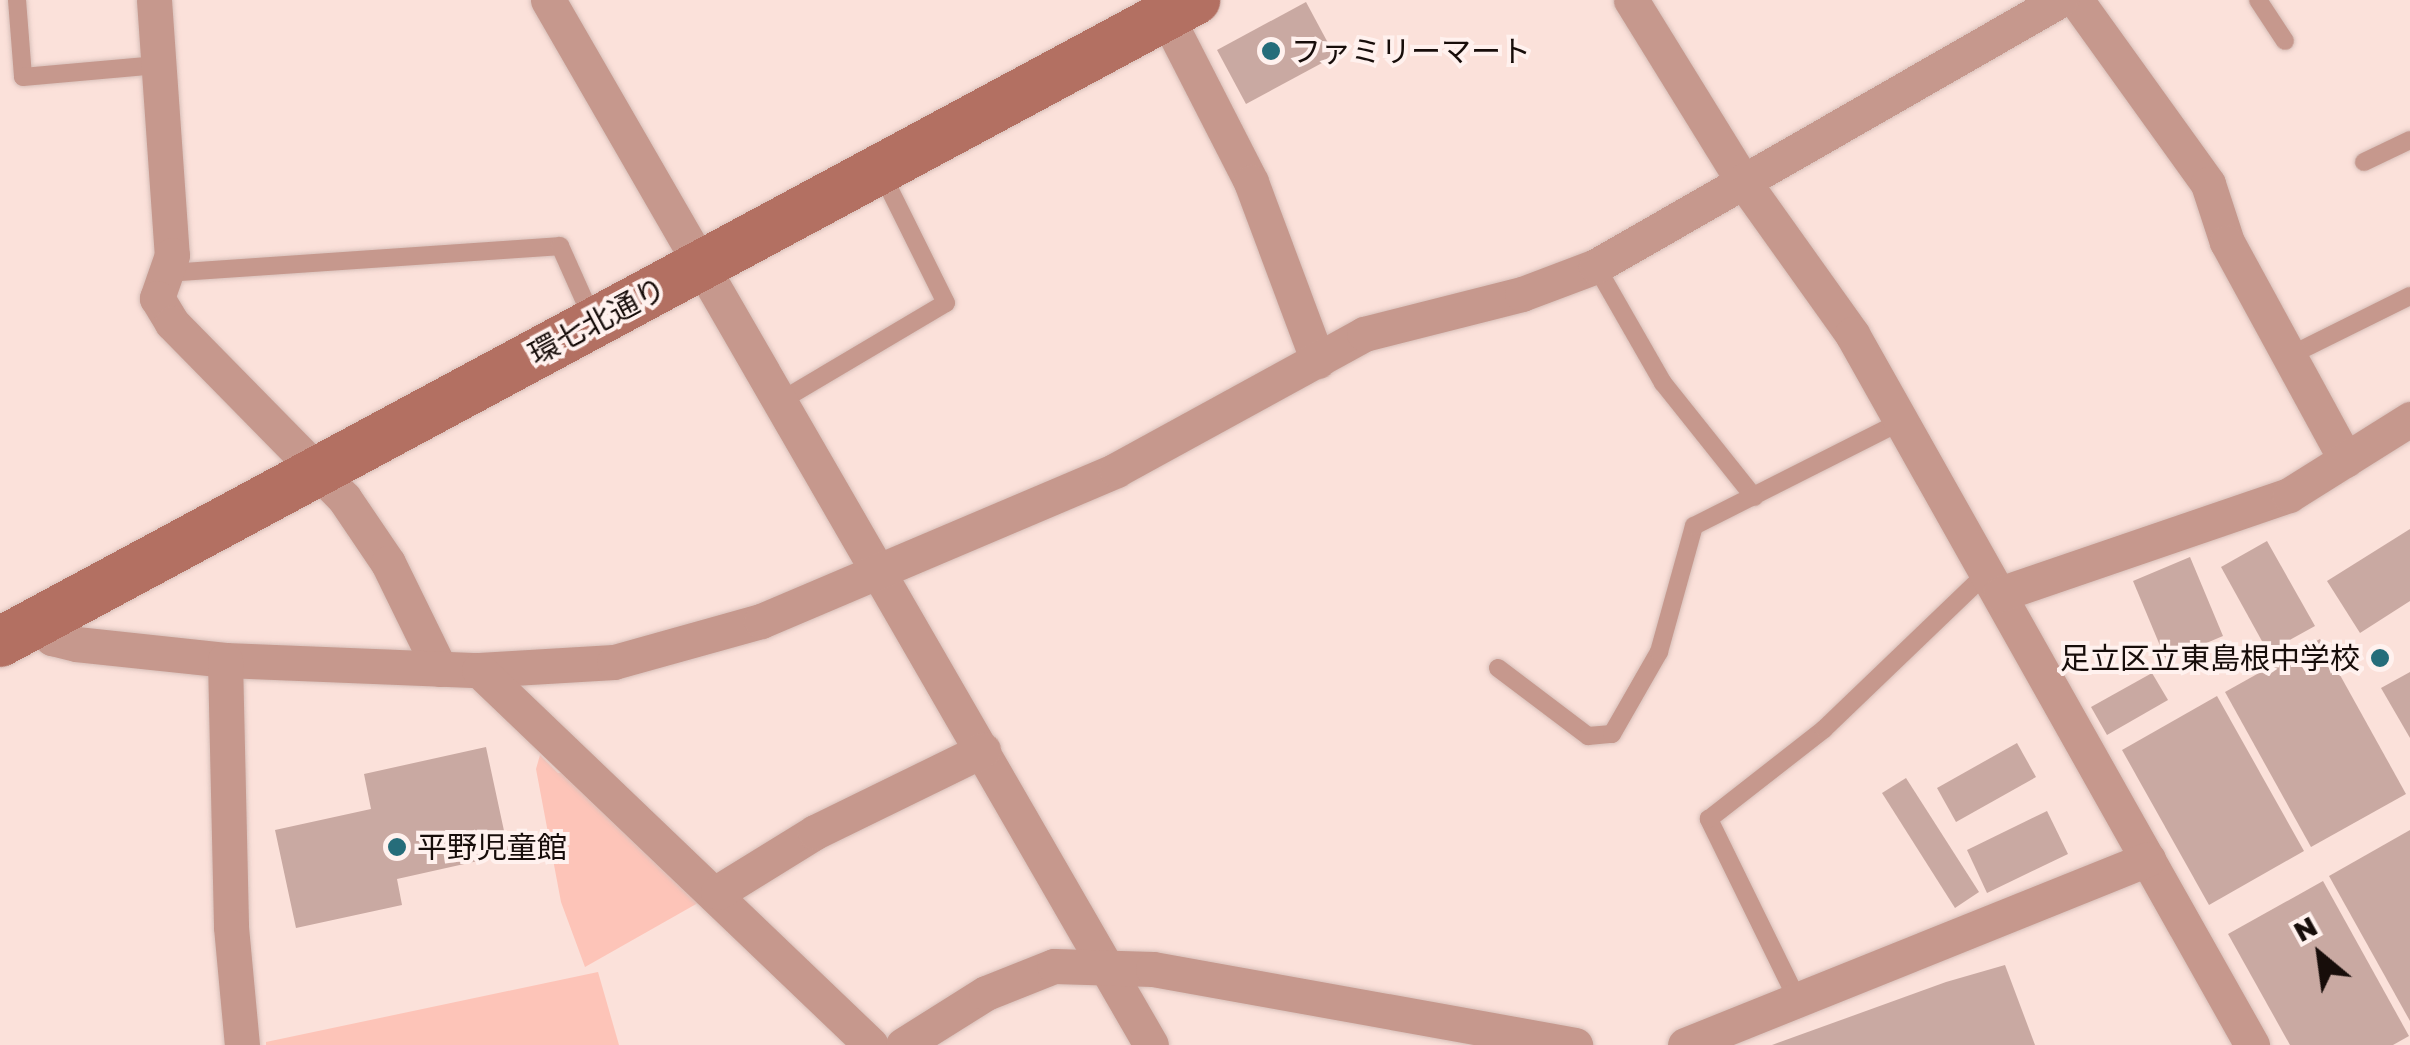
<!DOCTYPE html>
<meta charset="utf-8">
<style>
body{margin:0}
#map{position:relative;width:2410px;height:1045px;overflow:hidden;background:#fbe1da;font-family:"Golos Text","Noto Sans JP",sans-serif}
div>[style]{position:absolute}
.green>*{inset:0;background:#fdc4b8}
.building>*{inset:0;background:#c9a9a2}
.roads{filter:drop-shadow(0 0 2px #d7bfb9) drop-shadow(0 0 2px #d7bfb9)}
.lane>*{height:18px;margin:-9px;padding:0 9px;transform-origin:9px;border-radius:9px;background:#c6988d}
.street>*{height:35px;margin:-17.5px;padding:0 17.5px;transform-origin:17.5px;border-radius:17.5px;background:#c6988d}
.secondary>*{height:50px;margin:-25px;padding:0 25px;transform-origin:25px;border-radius:25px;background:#b37062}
.dots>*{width:28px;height:28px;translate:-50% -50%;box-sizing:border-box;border:5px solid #fff1ee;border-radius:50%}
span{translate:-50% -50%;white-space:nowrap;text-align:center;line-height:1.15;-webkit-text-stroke:8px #fff1ee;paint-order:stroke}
.poi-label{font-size:30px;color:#170d0a}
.left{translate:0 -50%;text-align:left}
.right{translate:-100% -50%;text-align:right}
.street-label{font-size:30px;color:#170d0a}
.north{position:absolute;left:2270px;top:905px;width:100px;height:100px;-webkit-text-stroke:8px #fff1ee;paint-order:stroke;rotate:331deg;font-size:28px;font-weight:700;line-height:40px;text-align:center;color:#170d0a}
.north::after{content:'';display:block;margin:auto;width:35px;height:45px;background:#170d0a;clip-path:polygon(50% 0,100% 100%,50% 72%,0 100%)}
</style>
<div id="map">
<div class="green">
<i style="clip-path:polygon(540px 755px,558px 773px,574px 774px,705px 899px,585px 967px,561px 902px,536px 769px)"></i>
<i style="clip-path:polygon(598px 972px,619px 1045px,266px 1045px,266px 1042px)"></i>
</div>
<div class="building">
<i style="clip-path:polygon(1306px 2px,1335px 56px,1246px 104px,1217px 50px)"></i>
<i style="clip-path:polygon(2410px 529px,2410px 601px,2360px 633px,2327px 581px)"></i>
<i style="clip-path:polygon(2267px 541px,2315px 626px,2268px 652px,2221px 567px)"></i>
<i style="clip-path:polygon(2190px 557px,2223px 636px,2166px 660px,2133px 581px)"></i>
<i style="clip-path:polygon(2320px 639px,2406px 794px,2311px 847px,2225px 692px)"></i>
<i style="clip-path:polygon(2410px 672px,2410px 738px,2381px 688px)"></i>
<i style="clip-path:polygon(2152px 673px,2168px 700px,2107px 735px,2091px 707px)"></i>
<i style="clip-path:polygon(2217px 696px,2304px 851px,2209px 905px,2122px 750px)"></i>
<i style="clip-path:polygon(2017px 743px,2036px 777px,1956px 822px,1937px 788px)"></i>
<i style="clip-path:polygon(486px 747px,509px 854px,397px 879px,402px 905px,296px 928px,275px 830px,371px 809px,364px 774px)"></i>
<i style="clip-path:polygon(1906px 778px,1979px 892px,1955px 908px,1882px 793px)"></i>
<i style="clip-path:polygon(2047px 811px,2068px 854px,1987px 893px,1967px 850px)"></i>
<i style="clip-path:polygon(2410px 830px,2410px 1021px,2329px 876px)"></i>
<i style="clip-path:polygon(2323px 881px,2409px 1036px,2393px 1045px,2290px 1045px,2228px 934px)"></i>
<i style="clip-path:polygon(2005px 965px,2035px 1045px,1772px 1045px,1946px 982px)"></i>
</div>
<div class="roads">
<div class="lane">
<i style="left:17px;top:0;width:77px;rotate:85.5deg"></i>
<i style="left:23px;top:77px;width:135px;rotate:-5.1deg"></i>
<i style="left:2258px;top:0;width:49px;rotate:56.6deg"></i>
<i style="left:2364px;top:162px;width:51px;rotate:-25.6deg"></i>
<i style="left:1596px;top:266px;width:135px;rotate:60.2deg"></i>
<i style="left:1663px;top:383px;width:146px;rotate:51.4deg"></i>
<i style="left:167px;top:273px;width:394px;rotate:-3.9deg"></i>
<i style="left:560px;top:246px;width:83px;rotate:65.9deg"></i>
<i style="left:2291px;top:355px;width:133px;rotate:-26.4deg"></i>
<i style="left:784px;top:399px;width:188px;rotate:-30.7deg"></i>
<i style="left:946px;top:303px;width:146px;rotate:-116.4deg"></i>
<i style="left:1498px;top:668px;width:113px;rotate:37.1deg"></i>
<i style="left:1588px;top:736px;width:24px;rotate:-5deg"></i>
<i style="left:1612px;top:734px;width:95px;rotate:-60.2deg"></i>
<i style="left:1659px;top:652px;width:131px;rotate:-74.5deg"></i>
<i style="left:1694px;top:526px;width:229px;rotate:-26.8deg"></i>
<i style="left:1798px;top:1001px;width:203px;rotate:-116.1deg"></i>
<i style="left:1709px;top:819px;width:146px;rotate:-38deg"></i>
<i style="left:1824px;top:729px;width:230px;rotate:-43.8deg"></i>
</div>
<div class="street">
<i style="left:154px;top:0;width:256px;rotate:86deg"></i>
<i style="left:172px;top:255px;width:46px;rotate:109.2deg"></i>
<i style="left:157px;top:298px;width:29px;rotate:59deg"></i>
<i style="left:172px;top:323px;width:245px;rotate:45.5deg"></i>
<i style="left:344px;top:498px;width:78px;rotate:55.9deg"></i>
<i style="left:388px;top:563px;width:118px;rotate:63.9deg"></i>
<i style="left:548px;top:0;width:1206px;rotate:60.01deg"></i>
<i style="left:1158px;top:0;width:204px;rotate:62.9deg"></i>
<i style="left:1251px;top:182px;width:191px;rotate:69.5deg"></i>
<i style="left:1631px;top:0;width:213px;rotate:58.3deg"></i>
<i style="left:1743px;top:181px;width:188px;rotate:54.5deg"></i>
<i style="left:1852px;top:334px;width:816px;rotate:60.64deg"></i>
<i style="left:2076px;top:0;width:226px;rotate:54.3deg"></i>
<i style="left:2208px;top:184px;width:61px;rotate:71.9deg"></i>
<i style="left:2227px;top:242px;width:248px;rotate:61.4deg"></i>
<i style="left:2000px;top:594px;width:305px;rotate:-18.9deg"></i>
<i style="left:2289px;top:495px;width:143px;rotate:-32.1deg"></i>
<i style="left:36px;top:622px;width:23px;rotate:45deg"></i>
<i style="left:52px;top:638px;width:25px;rotate:14deg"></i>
<i style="left:76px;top:644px;width:150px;rotate:6.1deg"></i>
<i style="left:225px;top:660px;width:254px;rotate:2.3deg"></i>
<i style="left:479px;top:670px;width:135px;rotate:-3.4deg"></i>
<i style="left:614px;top:662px;width:153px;rotate:-15.6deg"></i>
<i style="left:761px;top:621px;width:386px;rotate:-23deg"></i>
<i style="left:1116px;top:470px;width:283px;rotate:-28.7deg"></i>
<i style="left:1364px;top:334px;width:163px;rotate:-14.2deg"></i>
<i style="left:1522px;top:294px;width:79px;rotate:-20.7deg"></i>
<i style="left:1596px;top:266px;width:535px;rotate:-29.82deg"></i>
<i style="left:225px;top:660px;width:267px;rotate:88.7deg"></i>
<i style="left:231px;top:927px;width:119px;rotate:84.7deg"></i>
<i style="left:479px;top:670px;width:542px;rotate:43.73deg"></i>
<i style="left:718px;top:892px;width:114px;rotate:-31.7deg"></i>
<i style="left:815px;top:832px;width:187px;rotate:-26deg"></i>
<i style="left:903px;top:1045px;width:98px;rotate:-32.1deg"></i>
<i style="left:986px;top:993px;width:73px;rotate:-21.7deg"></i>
<i style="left:1054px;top:966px;width:99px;rotate:1.7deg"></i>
<i style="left:1153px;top:969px;width:429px;rotate:10.2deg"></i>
<i style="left:1685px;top:1045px;width:499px;rotate:-21.9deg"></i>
</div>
<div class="secondary">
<i style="left:0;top:642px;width:1357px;rotate:-28.25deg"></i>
</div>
</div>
<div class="dots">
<i style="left:1271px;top:51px;background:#266d7a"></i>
<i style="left:2380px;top:658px;background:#266d7a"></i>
<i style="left:397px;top:847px;background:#266d7a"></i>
</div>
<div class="poi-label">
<span class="left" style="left:1291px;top:51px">ファミリーマート</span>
<span class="right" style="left:2360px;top:658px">足立区立東島根中学校</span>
<span class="left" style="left:417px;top:847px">平野児童館</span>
</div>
<div class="street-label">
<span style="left:597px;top:321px;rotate:-28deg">環七北通り</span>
</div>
<div class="north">N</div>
</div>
